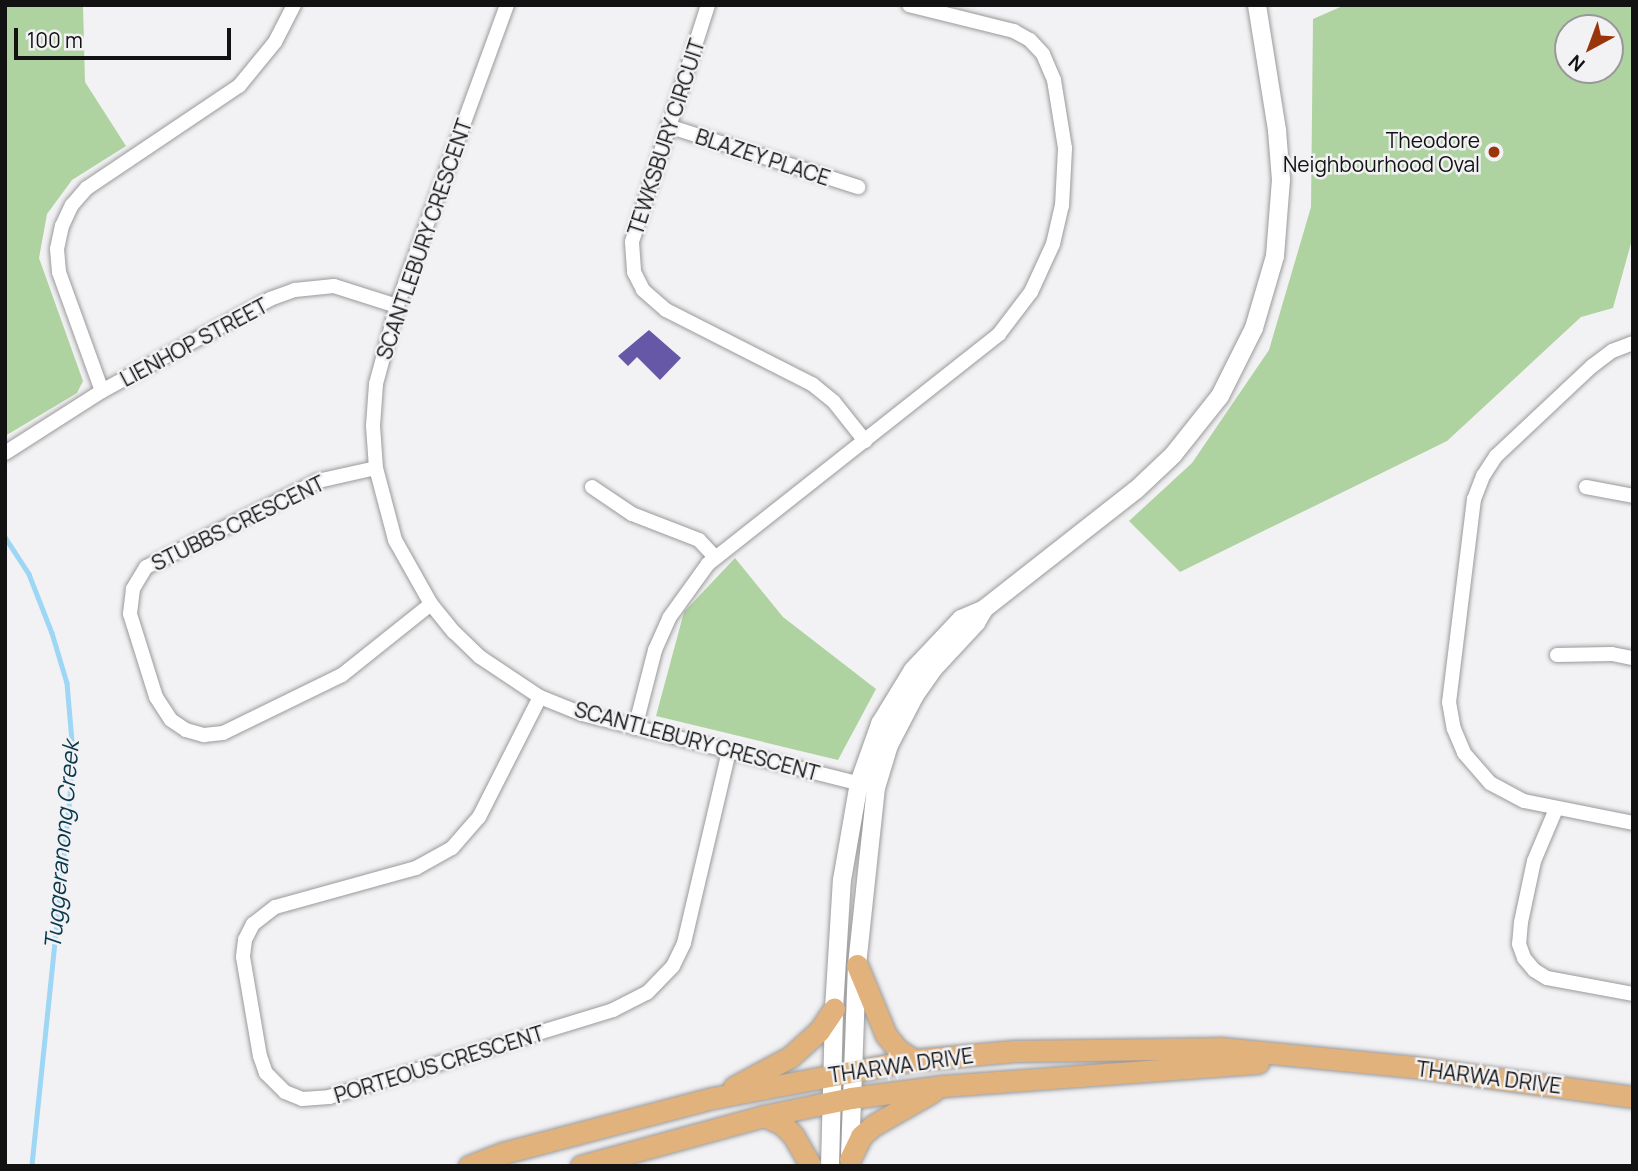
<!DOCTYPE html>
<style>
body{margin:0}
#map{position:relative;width:1638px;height:1171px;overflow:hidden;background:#f2f2f4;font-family:Manrope,sans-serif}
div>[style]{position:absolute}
.green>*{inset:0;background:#aed2a0}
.stream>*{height:4.5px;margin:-2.25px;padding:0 2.25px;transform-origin:2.25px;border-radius:2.25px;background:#9ed6f5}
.building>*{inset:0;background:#6658a6}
.roads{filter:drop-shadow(0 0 2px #9a9a9c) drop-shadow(0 0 2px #9a9a9c)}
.minor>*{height:14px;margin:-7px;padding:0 7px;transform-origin:7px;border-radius:7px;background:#fff}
.tertiary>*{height:18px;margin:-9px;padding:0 9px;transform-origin:9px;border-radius:9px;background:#fff}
.primary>*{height:21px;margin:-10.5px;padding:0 10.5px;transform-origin:10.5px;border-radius:10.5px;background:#e1b27c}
.dots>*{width:19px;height:19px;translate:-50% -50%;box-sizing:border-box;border:4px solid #f2f2f4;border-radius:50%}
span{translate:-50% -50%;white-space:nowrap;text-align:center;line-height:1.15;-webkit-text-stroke:5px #f2f2f4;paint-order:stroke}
.street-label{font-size:21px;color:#121213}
.poi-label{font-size:21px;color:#121213}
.right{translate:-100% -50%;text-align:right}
.water-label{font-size:23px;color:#09384d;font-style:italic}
.frame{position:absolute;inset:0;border:7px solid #121213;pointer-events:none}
.north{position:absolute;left:1554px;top:14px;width:70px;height:70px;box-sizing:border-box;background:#f2f2f4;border:2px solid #98989a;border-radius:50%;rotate:221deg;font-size:19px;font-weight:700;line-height:28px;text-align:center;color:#121213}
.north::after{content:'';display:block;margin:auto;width:24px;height:32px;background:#9a340a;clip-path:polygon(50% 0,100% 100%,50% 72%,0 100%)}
.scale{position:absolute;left:14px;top:28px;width:217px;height:32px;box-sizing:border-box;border:4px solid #121213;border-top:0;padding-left:9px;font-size:21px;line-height:24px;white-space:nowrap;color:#121213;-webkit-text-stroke:5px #f2f2f4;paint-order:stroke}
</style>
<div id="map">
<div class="green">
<i style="clip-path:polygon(5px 5px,83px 5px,85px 82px,126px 146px,72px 180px,47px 214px,39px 258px,83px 381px,77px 393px,5px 436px)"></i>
<i style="clip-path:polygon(evenodd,1345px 5px,1633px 5px,1633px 236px,1613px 308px,1581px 317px,1447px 441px,1180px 572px,1129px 521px,1192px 463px,1269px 350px,1311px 207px,1313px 19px,1345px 5px,1568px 28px,1610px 28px,1610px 70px,1568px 70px,1568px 28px)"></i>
<i style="clip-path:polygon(735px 558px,783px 617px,876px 689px,838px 760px,656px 716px,684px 612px)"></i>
</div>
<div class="stream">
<i style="left:5px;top:537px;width:44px;rotate:57deg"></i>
<i style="left:29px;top:574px;width:63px;rotate:68.7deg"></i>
<i style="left:52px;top:633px;width:52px;rotate:73.3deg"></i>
<i style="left:67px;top:683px;width:58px;rotate:85.1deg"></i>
<i style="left:72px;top:741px;width:56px;rotate:92deg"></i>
<i style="left:70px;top:797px;width:371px;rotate:95.9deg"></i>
</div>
<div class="building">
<i style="clip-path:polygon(649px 330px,681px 358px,660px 380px,637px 357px,628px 366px,618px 356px)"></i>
</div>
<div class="roads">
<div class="minor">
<i style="left:507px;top:5px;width:320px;rotate:110.1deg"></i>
<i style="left:397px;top:306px;width:81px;rotate:105.1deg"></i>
<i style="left:376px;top:384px;width:42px;rotate:94.1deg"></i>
<i style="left:373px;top:426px;width:42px;rotate:85.9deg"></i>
<i style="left:376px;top:468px;width:74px;rotate:75.2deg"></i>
<i style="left:395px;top:540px;width:73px;rotate:60.6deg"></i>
<i style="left:431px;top:604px;width:36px;rotate:51deg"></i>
<i style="left:454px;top:632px;width:36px;rotate:44deg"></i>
<i style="left:480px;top:657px;width:72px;rotate:33.7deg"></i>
<i style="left:540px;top:697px;width:45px;rotate:22deg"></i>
<i style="left:582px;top:714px;width:296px;rotate:14.1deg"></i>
<i style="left:708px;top:5px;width:249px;rotate:107.8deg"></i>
<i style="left:632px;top:242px;width:30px;rotate:86deg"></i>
<i style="left:634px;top:272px;width:20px;rotate:63deg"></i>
<i style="left:643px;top:290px;width:30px;rotate:41deg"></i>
<i style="left:666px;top:310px;width:164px;rotate:26.9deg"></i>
<i style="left:812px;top:384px;width:28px;rotate:39deg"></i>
<i style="left:834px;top:402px;width:50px;rotate:51.5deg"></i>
<i style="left:668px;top:126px;width:200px;rotate:17.8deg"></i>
<i style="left:1633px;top:343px;width:22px;rotate:159deg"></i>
<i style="left:1612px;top:351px;width:25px;rotate:143deg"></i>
<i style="left:1592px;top:366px;width:132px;rotate:136.8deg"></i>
<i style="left:1496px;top:456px;width:24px;rotate:123deg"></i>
<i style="left:1483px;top:476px;width:25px;rotate:111deg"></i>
<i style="left:1474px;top:499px;width:205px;rotate:97deg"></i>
<i style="left:1449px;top:702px;width:27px;rotate:80deg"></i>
<i style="left:1454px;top:729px;width:26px;rotate:67deg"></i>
<i style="left:1464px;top:753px;width:40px;rotate:49deg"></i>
<i style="left:1490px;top:783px;width:38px;rotate:28deg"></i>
<i style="left:1524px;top:801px;width:111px;rotate:11.4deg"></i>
<i style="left:102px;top:391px;width:127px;rotate:-109.9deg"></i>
<i style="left:59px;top:272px;width:23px;rotate:-95deg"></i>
<i style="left:57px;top:249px;width:24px;rotate:-78deg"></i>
<i style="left:62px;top:226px;width:23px;rotate:-65deg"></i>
<i style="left:72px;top:205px;width:23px;rotate:-49deg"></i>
<i style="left:87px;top:188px;width:183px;rotate:-33.9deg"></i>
<i style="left:239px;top:86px;width:57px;rotate:-50.7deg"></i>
<i style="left:275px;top:42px;width:42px;rotate:-62.8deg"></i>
<i style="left:5px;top:453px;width:115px;rotate:-32.6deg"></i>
<i style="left:102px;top:391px;width:192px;rotate:-28.7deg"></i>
<i style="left:270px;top:299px;width:27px;rotate:-20deg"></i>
<i style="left:295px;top:290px;width:39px;rotate:-6deg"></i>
<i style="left:334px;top:286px;width:66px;rotate:17.6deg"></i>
<i style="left:376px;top:468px;width:59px;rotate:167.4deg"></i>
<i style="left:318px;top:481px;width:192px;rotate:153.4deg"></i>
<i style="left:146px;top:567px;width:26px;rotate:121deg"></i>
<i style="left:133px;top:589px;width:25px;rotate:97deg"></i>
<i style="left:130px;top:614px;width:87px;rotate:72.6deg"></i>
<i style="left:156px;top:697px;width:27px;rotate:57deg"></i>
<i style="left:171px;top:720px;width:18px;rotate:34deg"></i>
<i style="left:186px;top:730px;width:19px;rotate:16deg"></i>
<i style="left:204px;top:735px;width:19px;rotate:-6deg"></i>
<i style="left:223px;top:733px;width:132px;rotate:-26deg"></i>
<i style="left:342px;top:675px;width:114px;rotate:-38.6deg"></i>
<i style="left:592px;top:487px;width:48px;rotate:34deg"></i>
<i style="left:632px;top:514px;width:72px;rotate:21.2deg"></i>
<i style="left:699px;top:540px;width:23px;rotate:47deg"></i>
<i style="left:1586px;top:487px;width:48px;rotate:10.8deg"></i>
<i style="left:1557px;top:655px;width:55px;rotate:-1deg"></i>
<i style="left:1612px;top:654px;width:21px;rotate:11deg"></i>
<i style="left:540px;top:697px;width:135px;rotate:116.9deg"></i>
<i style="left:479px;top:817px;width:41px;rotate:131.1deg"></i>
<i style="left:452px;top:848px;width:41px;rotate:150.9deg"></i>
<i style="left:416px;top:868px;width:146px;rotate:164.5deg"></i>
<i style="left:275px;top:907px;width:28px;rotate:142deg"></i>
<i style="left:253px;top:924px;width:18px;rotate:117deg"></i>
<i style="left:245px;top:940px;width:17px;rotate:97deg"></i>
<i style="left:243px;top:957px;width:100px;rotate:80.3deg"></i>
<i style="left:260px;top:1056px;width:18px;rotate:71deg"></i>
<i style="left:266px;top:1073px;width:27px;rotate:45deg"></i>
<i style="left:285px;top:1092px;width:18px;rotate:22deg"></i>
<i style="left:302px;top:1099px;width:27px;rotate:-4deg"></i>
<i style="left:329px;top:1097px;width:297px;rotate:-17deg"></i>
<i style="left:613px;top:1010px;width:38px;rotate:-27deg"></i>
<i style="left:647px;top:993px;width:37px;rotate:-46deg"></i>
<i style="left:673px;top:966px;width:25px;rotate:-64deg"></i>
<i style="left:684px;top:943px;width:197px;rotate:-76.8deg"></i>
<i style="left:635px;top:728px;width:81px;rotate:-75.6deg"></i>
<i style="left:655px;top:650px;width:35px;rotate:-66deg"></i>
<i style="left:669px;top:618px;width:67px;rotate:-54.2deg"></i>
<i style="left:708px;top:564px;width:371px;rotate:-38.3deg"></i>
<i style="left:999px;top:334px;width:53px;rotate:-52.7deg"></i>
<i style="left:1031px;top:292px;width:53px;rotate:-65.4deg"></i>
<i style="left:1053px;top:244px;width:39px;rotate:-77deg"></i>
<i style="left:1062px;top:206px;width:58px;rotate:-87deg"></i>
<i style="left:1065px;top:148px;width:69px;rotate:-99.2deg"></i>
<i style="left:1054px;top:80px;width:28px;rotate:-113deg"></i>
<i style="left:1043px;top:54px;width:19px;rotate:-133deg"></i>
<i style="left:1030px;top:40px;width:18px;rotate:-151deg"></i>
<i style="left:1014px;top:31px;width:108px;rotate:-166.1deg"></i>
<i style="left:1556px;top:809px;width:56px;rotate:112.9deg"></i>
<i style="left:1534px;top:861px;width:62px;rotate:102deg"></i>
<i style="left:1521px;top:922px;width:22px;rotate:95deg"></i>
<i style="left:1519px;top:944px;width:15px;rotate:70deg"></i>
<i style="left:1524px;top:958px;width:16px;rotate:50deg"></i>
<i style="left:1534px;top:970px;width:15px;rotate:32deg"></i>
<i style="left:1547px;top:978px;width:87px;rotate:10.5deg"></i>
</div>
<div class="tertiary">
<i style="left:850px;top:1155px;width:190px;rotate:-87.9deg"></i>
<i style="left:857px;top:965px;width:178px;rotate:-83.9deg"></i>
<i style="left:876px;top:788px;width:45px;rotate:-73.2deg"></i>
<i style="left:889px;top:745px;width:56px;rotate:-62.5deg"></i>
<i style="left:915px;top:695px;width:33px;rotate:-55deg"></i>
<i style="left:934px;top:668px;width:62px;rotate:-47deg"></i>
<i style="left:976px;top:623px;width:16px;rotate:-60deg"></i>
<i style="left:830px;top:1166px;width:157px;rotate:-88.5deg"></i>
<i style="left:834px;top:1009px;width:129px;rotate:-86.5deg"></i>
<i style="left:842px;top:880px;width:98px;rotate:-80.1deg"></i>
<i style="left:859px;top:783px;width:63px;rotate:-70.4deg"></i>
<i style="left:880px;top:724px;width:63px;rotate:-58.6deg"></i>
<i style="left:913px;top:670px;width:70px;rotate:-46.7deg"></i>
<i style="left:961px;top:619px;width:25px;rotate:-23deg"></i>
<i style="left:984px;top:609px;width:193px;rotate:-38.1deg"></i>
<i style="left:1136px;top:490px;width:51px;rotate:-43.4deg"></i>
<i style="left:1173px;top:455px;width:75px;rotate:-51.5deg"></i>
<i style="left:1220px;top:396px;width:76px;rotate:-63.4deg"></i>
<i style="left:1254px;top:328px;width:75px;rotate:-73.7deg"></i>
<i style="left:1275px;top:256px;width:76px;rotate:-85.5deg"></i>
<i style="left:1281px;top:180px;width:50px;rotate:-94.6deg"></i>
<i style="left:1277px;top:130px;width:127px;rotate:-99.1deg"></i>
</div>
<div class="primary">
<i style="left:857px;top:965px;width:76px;rotate:67.5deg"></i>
<i style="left:886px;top:1035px;width:19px;rotate:51deg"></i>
<i style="left:898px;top:1050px;width:19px;rotate:32deg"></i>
<i style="left:734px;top:1087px;width:64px;rotate:-28.2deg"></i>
<i style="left:790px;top:1057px;width:39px;rotate:-42deg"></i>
<i style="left:819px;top:1031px;width:27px;rotate:-56deg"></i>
<i style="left:764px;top:1116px;width:20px;rotate:24deg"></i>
<i style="left:782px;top:1124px;width:16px;rotate:45deg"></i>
<i style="left:793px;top:1135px;width:36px;rotate:60deg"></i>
<i style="left:850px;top:1159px;width:25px;rotate:-64deg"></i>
<i style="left:861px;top:1136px;width:17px;rotate:-40deg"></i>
<i style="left:874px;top:1125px;width:67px;rotate:-29.6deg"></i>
<i style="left:469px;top:1166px;width:36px;rotate:-21deg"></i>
<i style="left:503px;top:1153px;width:217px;rotate:-14.7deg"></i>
<i style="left:713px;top:1098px;width:205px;rotate:-10.7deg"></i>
<i style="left:914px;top:1060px;width:101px;rotate:-5.1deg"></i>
<i style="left:1015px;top:1051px;width:205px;rotate:-0.8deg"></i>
<i style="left:1220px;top:1048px;width:195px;rotate:5.6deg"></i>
<i style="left:1414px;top:1067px;width:221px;rotate:7.8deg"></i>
<i style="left:581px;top:1166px;width:190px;rotate:-15.3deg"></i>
<i style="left:764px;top:1116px;width:89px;rotate:-11.7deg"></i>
<i style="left:851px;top:1098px;width:93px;rotate:-7.4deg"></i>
<i style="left:943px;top:1086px;width:316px;rotate:-4.2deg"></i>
</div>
</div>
<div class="dots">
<i style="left:1494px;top:152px;background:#9a340a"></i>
</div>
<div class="street-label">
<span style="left:666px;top:137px;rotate:-72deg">TEWKSBURY CIRCUIT</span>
<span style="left:763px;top:157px;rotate:18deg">BLAZEY PLACE</span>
<span style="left:424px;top:239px;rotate:-71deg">SCANTLEBURY CRESCENT</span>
<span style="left:194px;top:342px;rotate:-28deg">LIENHOP STREET</span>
<span style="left:238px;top:523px;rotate:-26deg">STUBBS CRESCENT</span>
<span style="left:697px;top:741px;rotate:15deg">SCANTLEBURY CRESCENT</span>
<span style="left:439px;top:1064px;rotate:-17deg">PORTEOUS CRESCENT</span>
<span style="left:901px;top:1065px;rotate:-8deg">THARWA DRIVE</span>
<span style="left:1489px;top:1077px;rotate:7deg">THARWA DRIVE</span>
</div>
<div class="poi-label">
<span class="right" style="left:1480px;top:152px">Theodore<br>Neighbourhood Oval</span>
</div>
<div class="water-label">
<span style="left:61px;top:845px;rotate:-85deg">Tuggeranong Creek</span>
</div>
<div class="frame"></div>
<div class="north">N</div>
<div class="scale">100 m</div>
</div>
